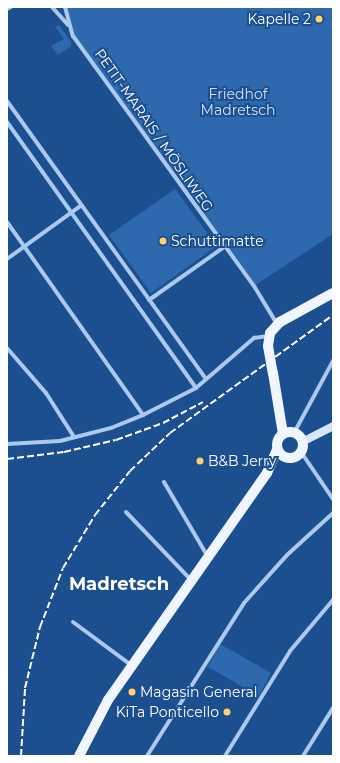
<!DOCTYPE html>
<meta charset="utf-8">
<style>
body{margin:0}
#map{position:relative;width:340px;height:763px;overflow:hidden;background:#1b4f8f;font-family:Montserrat,sans-serif}
div>[style]{position:absolute}
.green>*{inset:0;background:#2e69ad}
.minor>*{height:4px;margin:-2px;padding:0 2px;transform-origin:2px;border-radius:2px;background:#a9c9ee}
.secondary>*{height:8px;margin:-4px;padding:0 4px;transform-origin:4px;border-radius:4px;background:#d6e6fa}
.primary>*{height:10px;margin:-5px;padding:0 5px;transform-origin:5px;border-radius:5px;background:#f0f6ff}
.primary>.ring{margin:-5px;padding:0;box-sizing:content-box;background:none;border:10px solid #f0f6ff;border-radius:50%}
.rail>*{height:2px;margin-top:-1px;transform-origin:0;background:repeating-linear-gradient(90deg,#fff 0 7px,transparent 0 10px)}
.primary-bridge>*{height:10px;margin:-5px;padding:0 5px;transform-origin:5px;border-radius:5px;background:#f0f6ff}
.dots>*{width:11px;height:11px;translate:-50% -50%;box-sizing:border-box;border:2px solid #1b4f8f;border-radius:50%}
span{translate:-50% -50%;white-space:nowrap;text-align:center;line-height:1.15;-webkit-text-stroke:4px #1b4f8f;paint-order:stroke}
.poi-label{font-size:14px;color:#fff}
.right{translate:-100% -50%;text-align:right}
.left{translate:0 -50%;text-align:left}
.park-label{font-size:14px;color:#cfe3fa}
.street-label{font-size:14px;color:#fff}
.district-label{font-size:18px;color:#fff;font-weight:700}
.frame{position:absolute;inset:0;border:8px solid #fff;pointer-events:none}
</style>
<div id="map">
<div class="green">
<i style="clip-path:polygon(65px 7px,333px 7px,333px 234px,254px 286px,73px 36px)"></i>
<i style="clip-path:polygon(59px 25px,71px 42px,71px 46px,58px 55px,51px 46px,64px 39px,55px 27px)"></i>
<i style="clip-path:polygon(175px 189px,217px 246px,151px 293px,109px 235px)"></i>
<i style="clip-path:polygon(220px 644px,271px 673px,259px 696px,208px 667px)"></i>
</div>
<div class="minor">
<i style="left:52px;top:7px;width:24px;rotate:48deg"></i>
<i style="left:65px;top:7px;width:30px;rotate:75deg"></i>
<i style="left:73px;top:36px;width:309px;rotate:54.1deg"></i>
<i style="left:254px;top:286px;width:44px;rotate:58.8deg"></i>
<i style="left:7px;top:9px;width:4px;rotate:-27deg"></i>
<i style="left:7px;top:101px;width:342px;rotate:54.4deg"></i>
<i style="left:7px;top:122px;width:326px;rotate:54.6deg"></i>
<i style="left:7px;top:222px;width:236px;rotate:54.8deg"></i>
<i style="left:7px;top:259px;width:92px;rotate:-35.8deg"></i>
<i style="left:149px;top:300px;width:92px;rotate:-35.2deg"></i>
<i style="left:7px;top:348px;width:60px;rotate:49.1deg"></i>
<i style="left:46px;top:393px;width:52px;rotate:57.5deg"></i>
<i style="left:294px;top:433px;width:82px;rotate:-61.6deg"></i>
<i style="left:7px;top:444px;width:53px;rotate:-3.2deg"></i>
<i style="left:60px;top:441px;width:53px;rotate:-14.3deg"></i>
<i style="left:111px;top:428px;width:35px;rotate:-22deg"></i>
<i style="left:143px;top:415px;width:59px;rotate:-27deg"></i>
<i style="left:196px;top:388px;width:77px;rotate:-40.8deg"></i>
<i style="left:254px;top:338px;width:14px;rotate:-8deg"></i>
<i style="left:301px;top:452px;width:57px;rotate:55.8deg"></i>
<i style="left:164px;top:482px;width:87px;rotate:59.6deg"></i>
<i style="left:126px;top:512px;width:94px;rotate:46.3deg"></i>
<i style="left:73px;top:622px;width:72px;rotate:36.6deg"></i>
<i style="left:147px;top:756px;width:181px;rotate:-57.6deg"></i>
<i style="left:244px;top:603px;width:64px;rotate:-48.1deg"></i>
<i style="left:287px;top:555px;width:62px;rotate:-42.4deg"></i>
<i style="left:225px;top:756px;width:123px;rotate:-58.2deg"></i>
<i style="left:290px;top:651px;width:67px;rotate:-49.9deg"></i>
<i style="left:303px;top:756px;width:57px;rotate:-58deg"></i>
</div>
<div class="secondary">
<i style="left:302px;top:442px;width:35px;rotate:-27deg"></i>
</div>
<div class="primary">
<i style="left:268px;top:346px;width:13px;rotate:-81deg"></i>
<i style="left:270px;top:333px;width:15px;rotate:-48deg"></i>
<i style="left:280px;top:322px;width:60px;rotate:-28.7deg"></i>
<i style="left:273px;top:373px;width:62px;rotate:80.7deg"></i>
<i class="ring" style="left:277px;top:432px;width:16px;height:16px"></i>
<i style="left:79px;top:756px;width:63px;rotate:-62.6deg"></i>
<i style="left:108px;top:700px;width:277px;rotate:-55deg"></i>
<i style="left:267px;top:473px;width:25px;rotate:-67deg"></i>
</div>
<div class="rail">
<i style="left:7px;top:459px;width:57px;rotate:-7deg"></i>
<i style="left:64px;top:452px;width:53px;rotate:-13deg"></i>
<i style="left:116px;top:440px;width:50px;rotate:-19.9deg"></i>
<i style="left:163px;top:423px;width:45px;rotate:-27.7deg"></i>
<i style="left:21px;top:756px;width:68px;rotate:-86.6deg"></i>
<i style="left:25px;top:688px;width:63px;rotate:-76.2deg"></i>
<i style="left:40px;top:627px;width:63px;rotate:-68.7deg"></i>
<i style="left:63px;top:568px;width:62px;rotate:-58.9deg"></i>
<i style="left:95px;top:515px;width:56px;rotate:-51.5deg"></i>
<i style="left:130px;top:471px;width:55px;rotate:-43.5deg"></i>
<i style="left:170px;top:433px;width:201px;rotate:-35.9deg"></i>
</div>
<div class="primary-bridge">
<i style="left:268px;top:346px;width:27px;rotate:80deg"></i>
</div>
<div class="dots">
<i style="left:319px;top:19px;background:#ffd166"></i>
<i style="left:163px;top:241px;background:#ffd166"></i>
<i style="left:200px;top:461px;background:#ffd166"></i>
<i style="left:132px;top:692px;background:#ffd166"></i>
<i style="left:227px;top:712px;background:#ffd166"></i>
</div>
<div class="poi-label">
<span class="right" style="left:311px;top:19px">Kapelle 2</span>
<span class="left" style="left:171px;top:241px">Schuttimatte</span>
<span class="left" style="left:208px;top:461px">B&amp;B Jerry</span>
<span class="left" style="left:140px;top:692px">Magasin General</span>
<span class="right" style="left:219px;top:712px">KiTa Ponticello</span>
</div>
<div class="park-label">
<span style="left:238px;top:102px">Friedhof<br>Madretsch</span>
</div>
<div class="street-label">
<span style="left:154px;top:130px;rotate:55deg">PETIT-MARAIS / MÖSLIWEG</span>
</div>
<div class="district-label">
<span style="left:119px;top:584px">Madretsch</span>
</div>
<div class="frame"></div>
</div>
